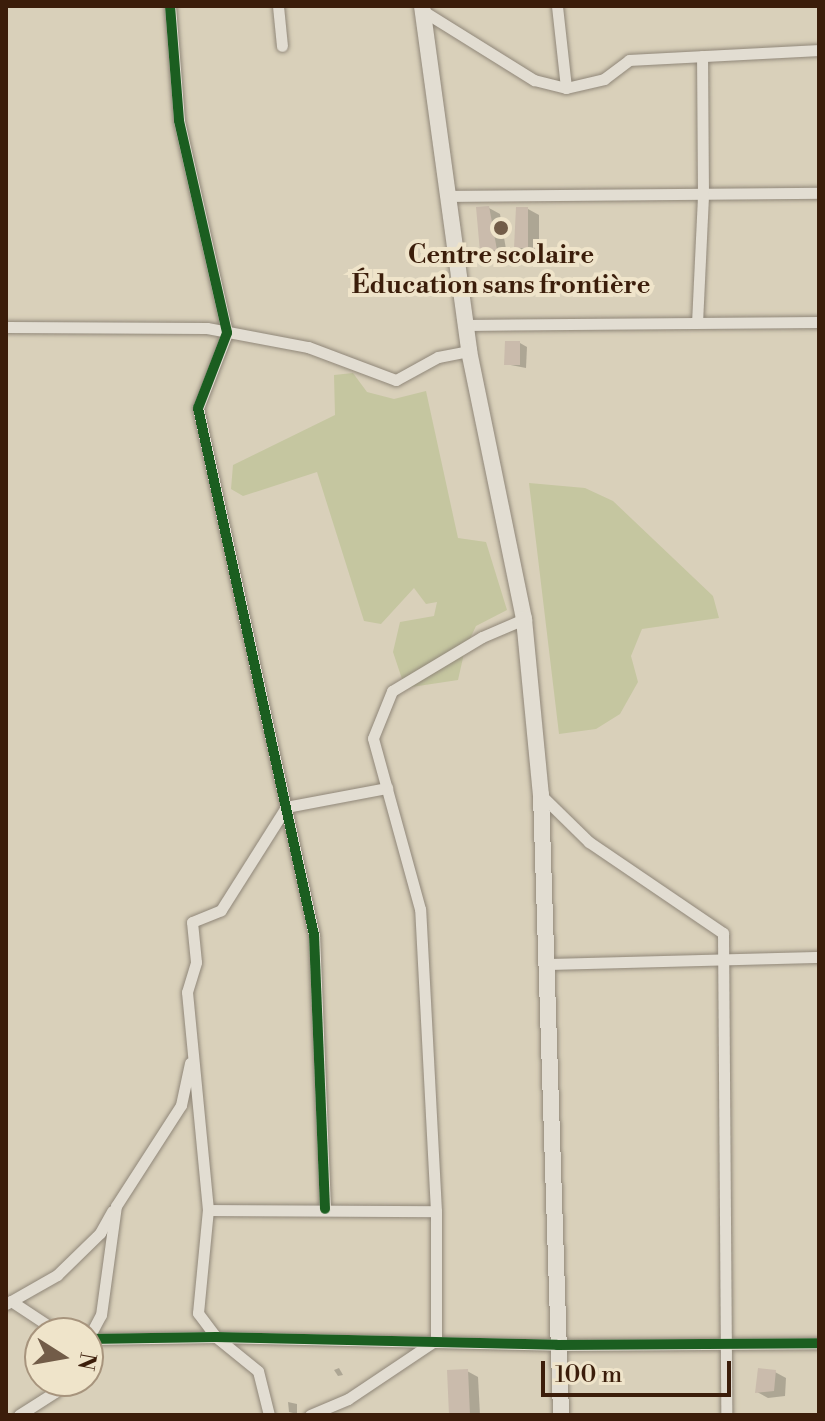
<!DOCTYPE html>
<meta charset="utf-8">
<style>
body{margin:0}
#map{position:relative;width:825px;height:1421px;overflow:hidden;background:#d9d0ba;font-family:"Libre Bodoni",serif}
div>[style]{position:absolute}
.green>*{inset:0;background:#c5c6a0}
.shadow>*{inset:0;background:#0003}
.building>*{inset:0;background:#cabbac}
.roads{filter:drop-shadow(0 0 2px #908779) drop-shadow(0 0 2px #908779)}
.street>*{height:11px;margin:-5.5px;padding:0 5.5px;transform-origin:5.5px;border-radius:5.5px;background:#e2ddd2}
.secondary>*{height:16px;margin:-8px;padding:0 8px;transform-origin:8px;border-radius:8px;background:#e2ddd2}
.cycleway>*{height:10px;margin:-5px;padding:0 5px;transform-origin:5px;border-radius:5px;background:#1b5e20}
.dots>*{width:22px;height:22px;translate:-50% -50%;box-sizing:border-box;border:4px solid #efe4ca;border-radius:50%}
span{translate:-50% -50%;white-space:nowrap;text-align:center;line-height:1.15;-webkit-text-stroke:8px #efe4ca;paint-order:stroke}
.poi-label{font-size:26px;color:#3b1d0a;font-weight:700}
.frame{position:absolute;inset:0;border:8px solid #3b1d0a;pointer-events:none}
.north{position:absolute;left:24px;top:1317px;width:80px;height:80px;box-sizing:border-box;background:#efe4ca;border:2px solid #a7947d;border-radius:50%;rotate:101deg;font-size:22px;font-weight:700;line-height:32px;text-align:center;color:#3b1d0a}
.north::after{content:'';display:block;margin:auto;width:28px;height:36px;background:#725c48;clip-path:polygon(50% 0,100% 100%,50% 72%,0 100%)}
.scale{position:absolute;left:541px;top:1361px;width:190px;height:36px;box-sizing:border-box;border:4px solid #3b1d0a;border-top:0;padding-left:10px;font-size:24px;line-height:28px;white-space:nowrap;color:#3b1d0a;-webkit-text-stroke:6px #efe4ca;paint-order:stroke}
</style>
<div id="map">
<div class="green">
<i style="clip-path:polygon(353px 373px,367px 392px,394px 399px,426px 391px,458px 538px,486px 542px,507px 610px,476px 626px,465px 649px,458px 680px,405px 688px,393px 652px,400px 622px,434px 616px,437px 602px,426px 604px,414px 588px,381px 624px,364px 621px,317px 472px,243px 496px,231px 489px,233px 465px,335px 415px,334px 375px)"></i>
<i style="clip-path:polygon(529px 483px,585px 488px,613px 501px,713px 596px,719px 618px,642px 629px,631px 656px,638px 682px,620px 714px,596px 729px,559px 734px)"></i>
</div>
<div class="shadow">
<i style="clip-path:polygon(489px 208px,500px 214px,507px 255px,493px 257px,482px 250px)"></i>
<i style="clip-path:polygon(528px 209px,539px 215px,539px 253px,527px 253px,516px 247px)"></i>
<i style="clip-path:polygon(520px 343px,527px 347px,526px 368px,506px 364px)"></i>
<i style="clip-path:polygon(339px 1368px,343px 1375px,338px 1376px,334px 1370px)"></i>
<i style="clip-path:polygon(467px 1371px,478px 1377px,480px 1415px,451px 1415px)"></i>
<i style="clip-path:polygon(775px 1372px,786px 1378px,785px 1396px,768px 1398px,757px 1392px)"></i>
<i style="clip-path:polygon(288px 1402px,297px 1404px,297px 1414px,289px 1412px)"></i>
</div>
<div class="building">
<i style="clip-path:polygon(489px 206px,497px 250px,480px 252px,476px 207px)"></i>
<i style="clip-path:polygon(516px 207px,528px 207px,528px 248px,514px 248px)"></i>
<i style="clip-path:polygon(505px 341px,520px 341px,520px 365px,504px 365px)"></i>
<i style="clip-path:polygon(758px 1368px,776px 1370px,774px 1391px,755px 1393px)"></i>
<i style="clip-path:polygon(468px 1369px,470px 1415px,449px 1415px,447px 1370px)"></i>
</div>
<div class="roads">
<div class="street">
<i style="left:170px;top:6px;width:115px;rotate:85.5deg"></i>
<i style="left:179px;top:121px;width:217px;rotate:77.2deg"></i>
<i style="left:227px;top:333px;width:80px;rotate:111.1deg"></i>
<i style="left:198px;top:408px;width:540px;rotate:77.59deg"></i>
<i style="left:314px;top:935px;width:274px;rotate:87.7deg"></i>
<i style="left:278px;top:6px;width:40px;rotate:84.3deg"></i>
<i style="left:557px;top:6px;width:82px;rotate:83.7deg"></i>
<i style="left:423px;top:11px;width:131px;rotate:31.9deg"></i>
<i style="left:534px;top:80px;width:33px;rotate:14deg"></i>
<i style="left:566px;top:88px;width:39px;rotate:-13deg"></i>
<i style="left:604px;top:79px;width:31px;rotate:-37deg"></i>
<i style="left:629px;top:60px;width:190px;rotate:-3deg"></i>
<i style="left:447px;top:196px;width:372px;rotate:-0.5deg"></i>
<i style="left:697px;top:323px;width:129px;rotate:-87.3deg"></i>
<i style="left:703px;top:194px;width:138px;rotate:-90.4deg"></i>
<i style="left:465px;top:325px;width:354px;rotate:-0.5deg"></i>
<i style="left:6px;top:327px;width:201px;rotate:0.3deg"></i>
<i style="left:207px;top:328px;width:103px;rotate:10.7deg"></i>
<i style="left:308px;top:347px;width:94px;rotate:20.6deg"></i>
<i style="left:396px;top:380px;width:48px;rotate:-28.7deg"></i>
<i style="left:438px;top:357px;width:32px;rotate:-11deg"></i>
<i style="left:541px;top:795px;width:67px;rotate:44.4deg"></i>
<i style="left:589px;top:842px;width:162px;rotate:34.2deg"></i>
<i style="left:723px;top:933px;width:482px;rotate:89.6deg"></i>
<i style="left:545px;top:964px;width:274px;rotate:-1.5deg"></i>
<i style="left:208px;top:1210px;width:228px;rotate:0.3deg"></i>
<i style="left:11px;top:1301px;width:49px;rotate:33.4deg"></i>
<i style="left:52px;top:1328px;width:17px;rotate:17deg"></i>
<i style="left:6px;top:1304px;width:59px;rotate:-29.6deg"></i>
<i style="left:57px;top:1275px;width:60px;rotate:-44.3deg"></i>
<i style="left:100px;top:1233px;width:25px;rotate:-61deg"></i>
<i style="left:88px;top:1339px;width:128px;rotate:-0.9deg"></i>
<i style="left:216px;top:1337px;width:341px;rotate:1.3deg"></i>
<i style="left:557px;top:1345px;width:262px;rotate:-0.4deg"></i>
<i style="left:88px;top:1339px;width:27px;rotate:-62deg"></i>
<i style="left:101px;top:1315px;width:110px;rotate:-82.2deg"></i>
<i style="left:116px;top:1206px;width:120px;rotate:-57.2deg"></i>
<i style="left:181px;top:1105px;width:43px;rotate:-77.9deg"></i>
<i style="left:19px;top:1415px;width:43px;rotate:-32.6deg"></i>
<i style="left:55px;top:1392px;width:13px;rotate:-58deg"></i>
<i style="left:269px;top:1415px;width:45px;rotate:-104deg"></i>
<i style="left:258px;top:1371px;width:54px;rotate:-141deg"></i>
<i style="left:216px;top:1337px;width:30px;rotate:-127deg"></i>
<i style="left:198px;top:1313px;width:103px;rotate:-84.5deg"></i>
<i style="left:208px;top:1210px;width:219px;rotate:-95.5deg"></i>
<i style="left:187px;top:992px;width:31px;rotate:-73deg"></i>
<i style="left:196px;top:962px;width:40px;rotate:-95.7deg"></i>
<i style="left:192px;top:922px;width:31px;rotate:-22deg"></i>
<i style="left:221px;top:910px;width:122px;rotate:-57.7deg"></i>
<i style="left:286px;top:807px;width:103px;rotate:-10.7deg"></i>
<i style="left:310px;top:1415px;width:41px;rotate:-22.8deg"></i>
<i style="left:348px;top:1399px;width:106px;rotate:-33.8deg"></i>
<i style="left:436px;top:1340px;width:129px;rotate:-90deg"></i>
<i style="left:436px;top:1211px;width:302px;rotate:-93deg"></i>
<i style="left:420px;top:909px;width:177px;rotate:-105.4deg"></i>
<i style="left:373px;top:738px;width:51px;rotate:-68deg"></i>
<i style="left:392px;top:691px;width:105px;rotate:-31deg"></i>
<i style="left:482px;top:637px;width:46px;rotate:-23.2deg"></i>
</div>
<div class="secondary">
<i style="left:422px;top:6px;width:348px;rotate:82.2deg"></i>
<i style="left:469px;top:351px;width:274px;rotate:78.4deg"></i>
<i style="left:524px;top:619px;width:177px;rotate:84.5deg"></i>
<i style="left:541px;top:795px;width:620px;rotate:88.15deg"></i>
</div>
</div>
<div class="cycleway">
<i style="left:170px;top:6px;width:115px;rotate:85.5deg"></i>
<i style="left:179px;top:121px;width:217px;rotate:77.2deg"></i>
<i style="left:227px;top:333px;width:80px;rotate:111.1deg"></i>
<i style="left:198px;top:408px;width:540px;rotate:77.59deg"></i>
<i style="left:314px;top:935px;width:274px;rotate:87.7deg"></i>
<i style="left:88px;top:1339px;width:128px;rotate:-0.9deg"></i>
<i style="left:216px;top:1337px;width:341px;rotate:1.3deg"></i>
<i style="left:557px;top:1345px;width:262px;rotate:-0.4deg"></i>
</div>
<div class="dots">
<i style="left:501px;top:228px;background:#725c48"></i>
</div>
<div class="poi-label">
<span style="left:501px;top:271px">Centre scolaire<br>Éducation sans frontière</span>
</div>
<div class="frame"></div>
<div class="north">N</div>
<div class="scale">100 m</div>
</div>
